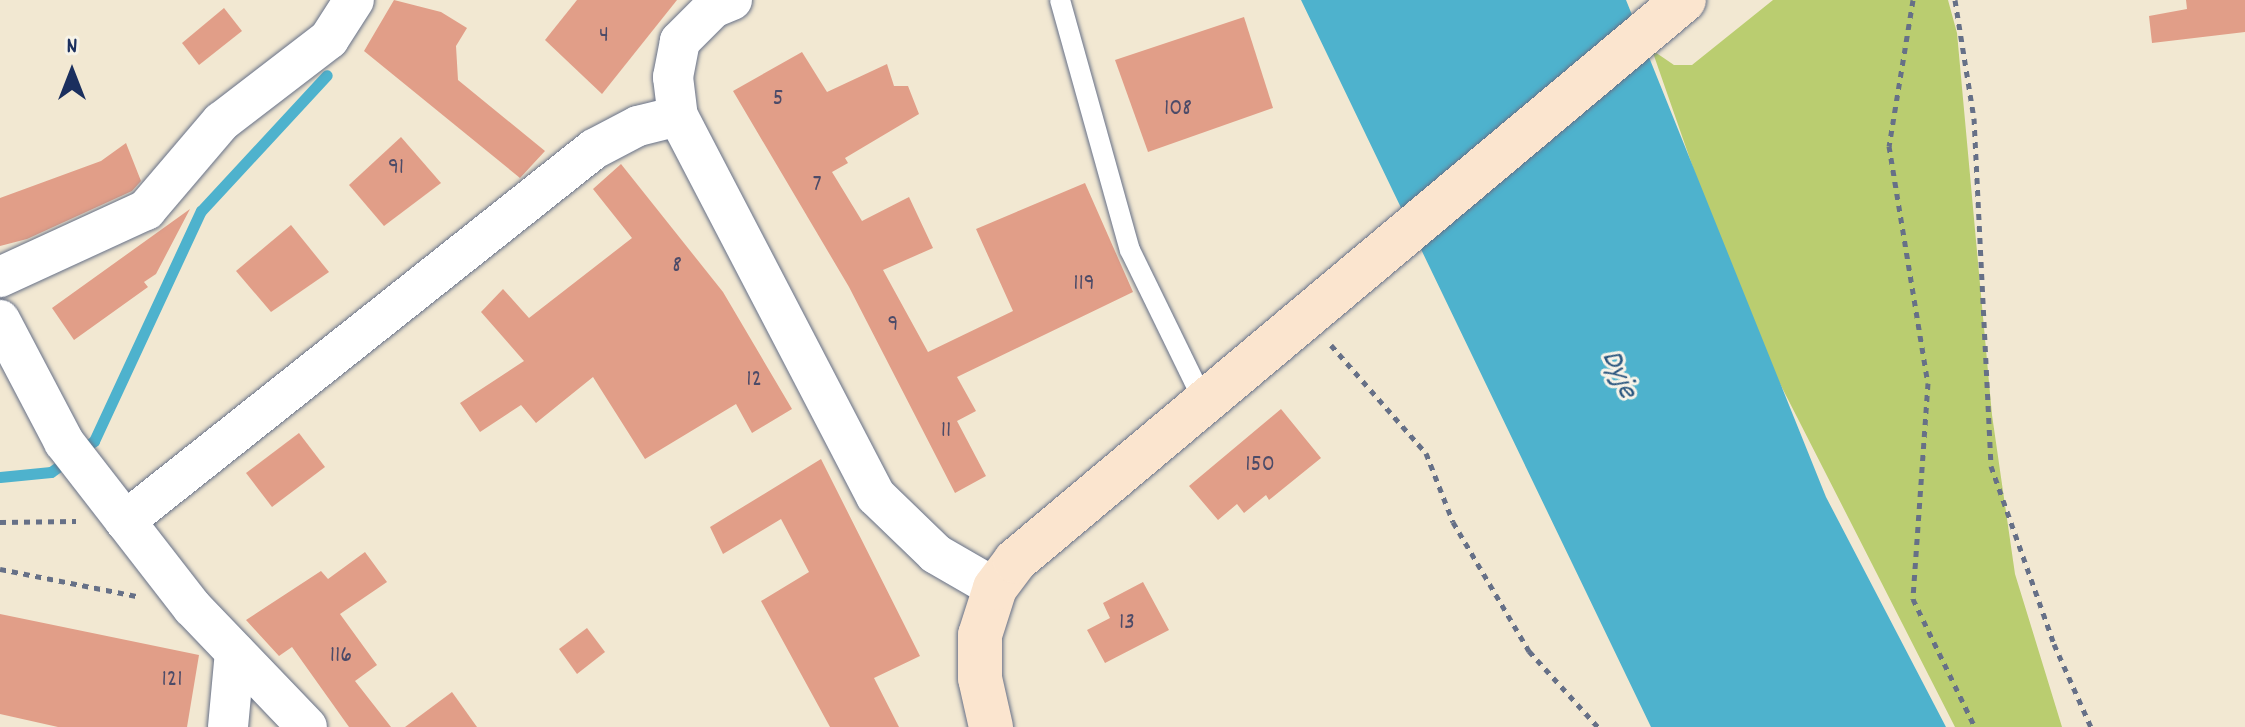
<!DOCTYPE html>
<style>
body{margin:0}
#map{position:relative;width:2245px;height:727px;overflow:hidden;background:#f2e8d2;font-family:Dekko,sans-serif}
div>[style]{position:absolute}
.green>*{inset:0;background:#bacd70}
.water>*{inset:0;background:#4eb2cd}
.stream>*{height:11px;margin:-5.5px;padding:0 5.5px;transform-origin:5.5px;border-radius:5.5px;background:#4eb2cd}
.building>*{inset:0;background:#e19e88}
.path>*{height:5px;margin-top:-2.5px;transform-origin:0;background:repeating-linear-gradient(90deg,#667087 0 6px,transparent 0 12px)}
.roads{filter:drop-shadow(0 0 2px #667087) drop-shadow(0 0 2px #667087)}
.lane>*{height:20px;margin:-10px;padding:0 10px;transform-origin:10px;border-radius:10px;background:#fff}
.street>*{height:40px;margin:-20px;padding:0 20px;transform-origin:20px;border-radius:20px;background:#fff}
.secondary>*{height:44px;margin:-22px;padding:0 22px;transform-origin:22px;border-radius:22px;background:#fbe5cf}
span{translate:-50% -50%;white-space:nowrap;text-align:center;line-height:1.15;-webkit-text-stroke:6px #f7f3e8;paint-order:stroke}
.number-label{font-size:24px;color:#4c4b68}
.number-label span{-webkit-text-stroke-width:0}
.water-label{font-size:30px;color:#2a567f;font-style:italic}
.north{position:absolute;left:32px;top:32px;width:80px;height:80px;-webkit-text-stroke:6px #f7f3e8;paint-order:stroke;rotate:0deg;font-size:22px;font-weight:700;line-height:32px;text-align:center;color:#1b2f5e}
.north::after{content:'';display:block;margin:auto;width:28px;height:36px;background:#1b2f5e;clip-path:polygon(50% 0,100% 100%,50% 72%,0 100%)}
</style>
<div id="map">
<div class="green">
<i style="clip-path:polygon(1773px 0,1948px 0,1957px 33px,1992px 415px,2015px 574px,2062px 727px,1955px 727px,1743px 311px,1652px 50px,1674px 65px,1692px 65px)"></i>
</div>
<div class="water">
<i style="clip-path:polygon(1301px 0,1626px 0,1826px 497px,1946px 727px,1651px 727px)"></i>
</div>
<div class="stream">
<i style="left:0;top:477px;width:51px;rotate:-5.6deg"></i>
<i style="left:51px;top:472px;width:53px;rotate:-35.8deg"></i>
<i style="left:94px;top:441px;width:254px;rotate:-65.1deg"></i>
<i style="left:201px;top:211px;width:185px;rotate:-47.2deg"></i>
</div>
<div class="building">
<i style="clip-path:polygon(394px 0,441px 12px,467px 28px,456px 46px,458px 80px,545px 151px,520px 178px,364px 51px)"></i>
<i style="clip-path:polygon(577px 0,677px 0,602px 94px,545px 40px)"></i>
<i style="clip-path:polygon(2186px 0,2245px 0,2245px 32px,2152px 43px,2149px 16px,2187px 9px)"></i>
<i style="clip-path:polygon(224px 8px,242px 31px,199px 65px,182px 43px)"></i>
<i style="clip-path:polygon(1244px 17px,1273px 108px,1148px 152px,1115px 60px)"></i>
<i style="clip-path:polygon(802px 52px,827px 92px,887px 64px,894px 86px,908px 86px,919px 114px,845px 158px,848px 163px,832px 172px,862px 221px,909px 197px,933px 248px,883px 270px,928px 352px,1013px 311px,976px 229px,1085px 183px,1133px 292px,957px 377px,976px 411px,957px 421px,986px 476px,955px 493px,849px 287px,733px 91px)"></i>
<i style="clip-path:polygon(401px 137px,441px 183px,384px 226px,349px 185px)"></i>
<i style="clip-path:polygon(126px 143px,141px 181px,132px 191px,27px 239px,0 246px,0 198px,101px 161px)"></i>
<i style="clip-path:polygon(621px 164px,723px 292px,792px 409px,752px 433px,736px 404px,645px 459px,593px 377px,536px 423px,521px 405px,480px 432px,460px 403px,524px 361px,481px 312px,503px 289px,529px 318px,632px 238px,593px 189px)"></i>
<i style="clip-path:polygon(190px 209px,156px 274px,144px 282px,148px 287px,74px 340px,52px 308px)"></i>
<i style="clip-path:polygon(291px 225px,329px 272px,271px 312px,236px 271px)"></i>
<i style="clip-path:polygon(1281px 409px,1321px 458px,1269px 500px,1266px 495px,1244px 513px,1237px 504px,1218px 520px,1189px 486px)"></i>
<i style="clip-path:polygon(299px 433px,325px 467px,272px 507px,246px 473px)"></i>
<i style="clip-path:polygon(821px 459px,920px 656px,874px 678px,899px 727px,830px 727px,761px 601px,809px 572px,781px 519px,723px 554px,710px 527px)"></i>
<i style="clip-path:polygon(365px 552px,387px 582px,340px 614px,377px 665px,355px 681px,391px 727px,349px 727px,292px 647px,279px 656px,246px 620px,321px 571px,328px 579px)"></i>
<i style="clip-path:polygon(1143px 582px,1169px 630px,1105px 663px,1087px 630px,1110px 618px,1103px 603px)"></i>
<i style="clip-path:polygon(0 614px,199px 655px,187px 727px,58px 727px,0 714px)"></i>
<i style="clip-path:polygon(587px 628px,605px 652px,577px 674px,559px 649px)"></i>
<i style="clip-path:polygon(452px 692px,477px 727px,405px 727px)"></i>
</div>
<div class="path">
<i style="left:1913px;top:0;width:148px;rotate:99.3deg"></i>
<i style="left:1889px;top:146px;width:240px;rotate:80.7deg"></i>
<i style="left:1928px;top:383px;width:217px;rotate:94deg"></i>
<i style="left:1913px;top:599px;width:142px;rotate:64.2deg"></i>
<i style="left:1955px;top:0;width:120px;rotate:80.9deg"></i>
<i style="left:1974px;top:118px;width:348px;rotate:87.2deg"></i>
<i style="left:1991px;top:466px;width:189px;rotate:70.5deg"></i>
<i style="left:2054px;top:644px;width:91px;rotate:66deg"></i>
<i style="left:1331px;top:345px;width:144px;rotate:48.7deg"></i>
<i style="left:1426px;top:453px;width:74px;rotate:68.6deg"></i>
<i style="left:1453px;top:522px;width:150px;rotate:59.5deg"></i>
<i style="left:1529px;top:651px;width:103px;rotate:47.8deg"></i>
<i style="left:0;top:522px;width:76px;rotate:-0.8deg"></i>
<i style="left:0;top:569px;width:139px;rotate:11.2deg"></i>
</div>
<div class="roads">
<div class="lane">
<i style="left:1060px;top:0;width:260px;rotate:74.4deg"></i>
<i style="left:1130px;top:250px;width:169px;rotate:64deg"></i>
</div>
<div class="street">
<i style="left:732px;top:0;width:21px;rotate:157deg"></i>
<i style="left:713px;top:8px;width:47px;rotate:135deg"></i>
<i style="left:680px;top:41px;width:37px;rotate:101deg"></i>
<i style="left:673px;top:77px;width:39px;rotate:83deg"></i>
<i style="left:678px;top:116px;width:428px;rotate:62.5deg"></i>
<i style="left:876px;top:496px;width:83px;rotate:44deg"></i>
<i style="left:936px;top:554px;width:68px;rotate:30deg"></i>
<i style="left:0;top:277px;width:161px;rotate:-24.7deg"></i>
<i style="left:146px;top:210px;width:116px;rotate:-49.6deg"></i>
<i style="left:221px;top:122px;width:136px;rotate:-37.5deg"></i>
<i style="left:329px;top:39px;width:46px;rotate:-57.3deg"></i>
<i style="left:0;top:320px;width:138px;rotate:62.3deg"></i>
<i style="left:64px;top:442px;width:209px;rotate:52.2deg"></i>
<i style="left:192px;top:607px;width:166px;rotate:46.2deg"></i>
<i style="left:125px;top:521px;width:599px;rotate:-38.42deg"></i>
<i style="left:594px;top:149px;width:50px;rotate:-27.6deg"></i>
<i style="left:638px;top:126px;width:41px;rotate:-14deg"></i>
<i style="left:228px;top:727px;width:75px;rotate:-84.7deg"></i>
</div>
<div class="secondary">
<i style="left:991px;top:727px;width:50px;rotate:-102.7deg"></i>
<i style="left:980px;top:678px;width:43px;rotate:-90deg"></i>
<i style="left:980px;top:635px;width:49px;rotate:-72.3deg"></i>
<i style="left:995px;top:588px;width:34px;rotate:-53deg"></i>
<i style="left:1015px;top:561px;width:873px;rotate:-39.98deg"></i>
</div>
</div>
<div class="number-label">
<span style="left:604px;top:37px">4</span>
<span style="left:778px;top:100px">5</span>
<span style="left:1178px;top:110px">108</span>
<span style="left:396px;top:169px">91</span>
<span style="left:817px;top:186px">7</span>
<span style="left:677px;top:267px">8</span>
<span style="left:1084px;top:285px">119</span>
<span style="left:893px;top:326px">9</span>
<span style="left:754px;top:381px">12</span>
<span style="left:946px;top:432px">11</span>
<span style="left:1260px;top:466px">150</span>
<span style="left:1127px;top:624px">13</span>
<span style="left:341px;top:657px">116</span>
<span style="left:172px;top:681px">121</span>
</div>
<div class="water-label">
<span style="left:1617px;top:375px;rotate:66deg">Dyje</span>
</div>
<div class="north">N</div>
</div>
